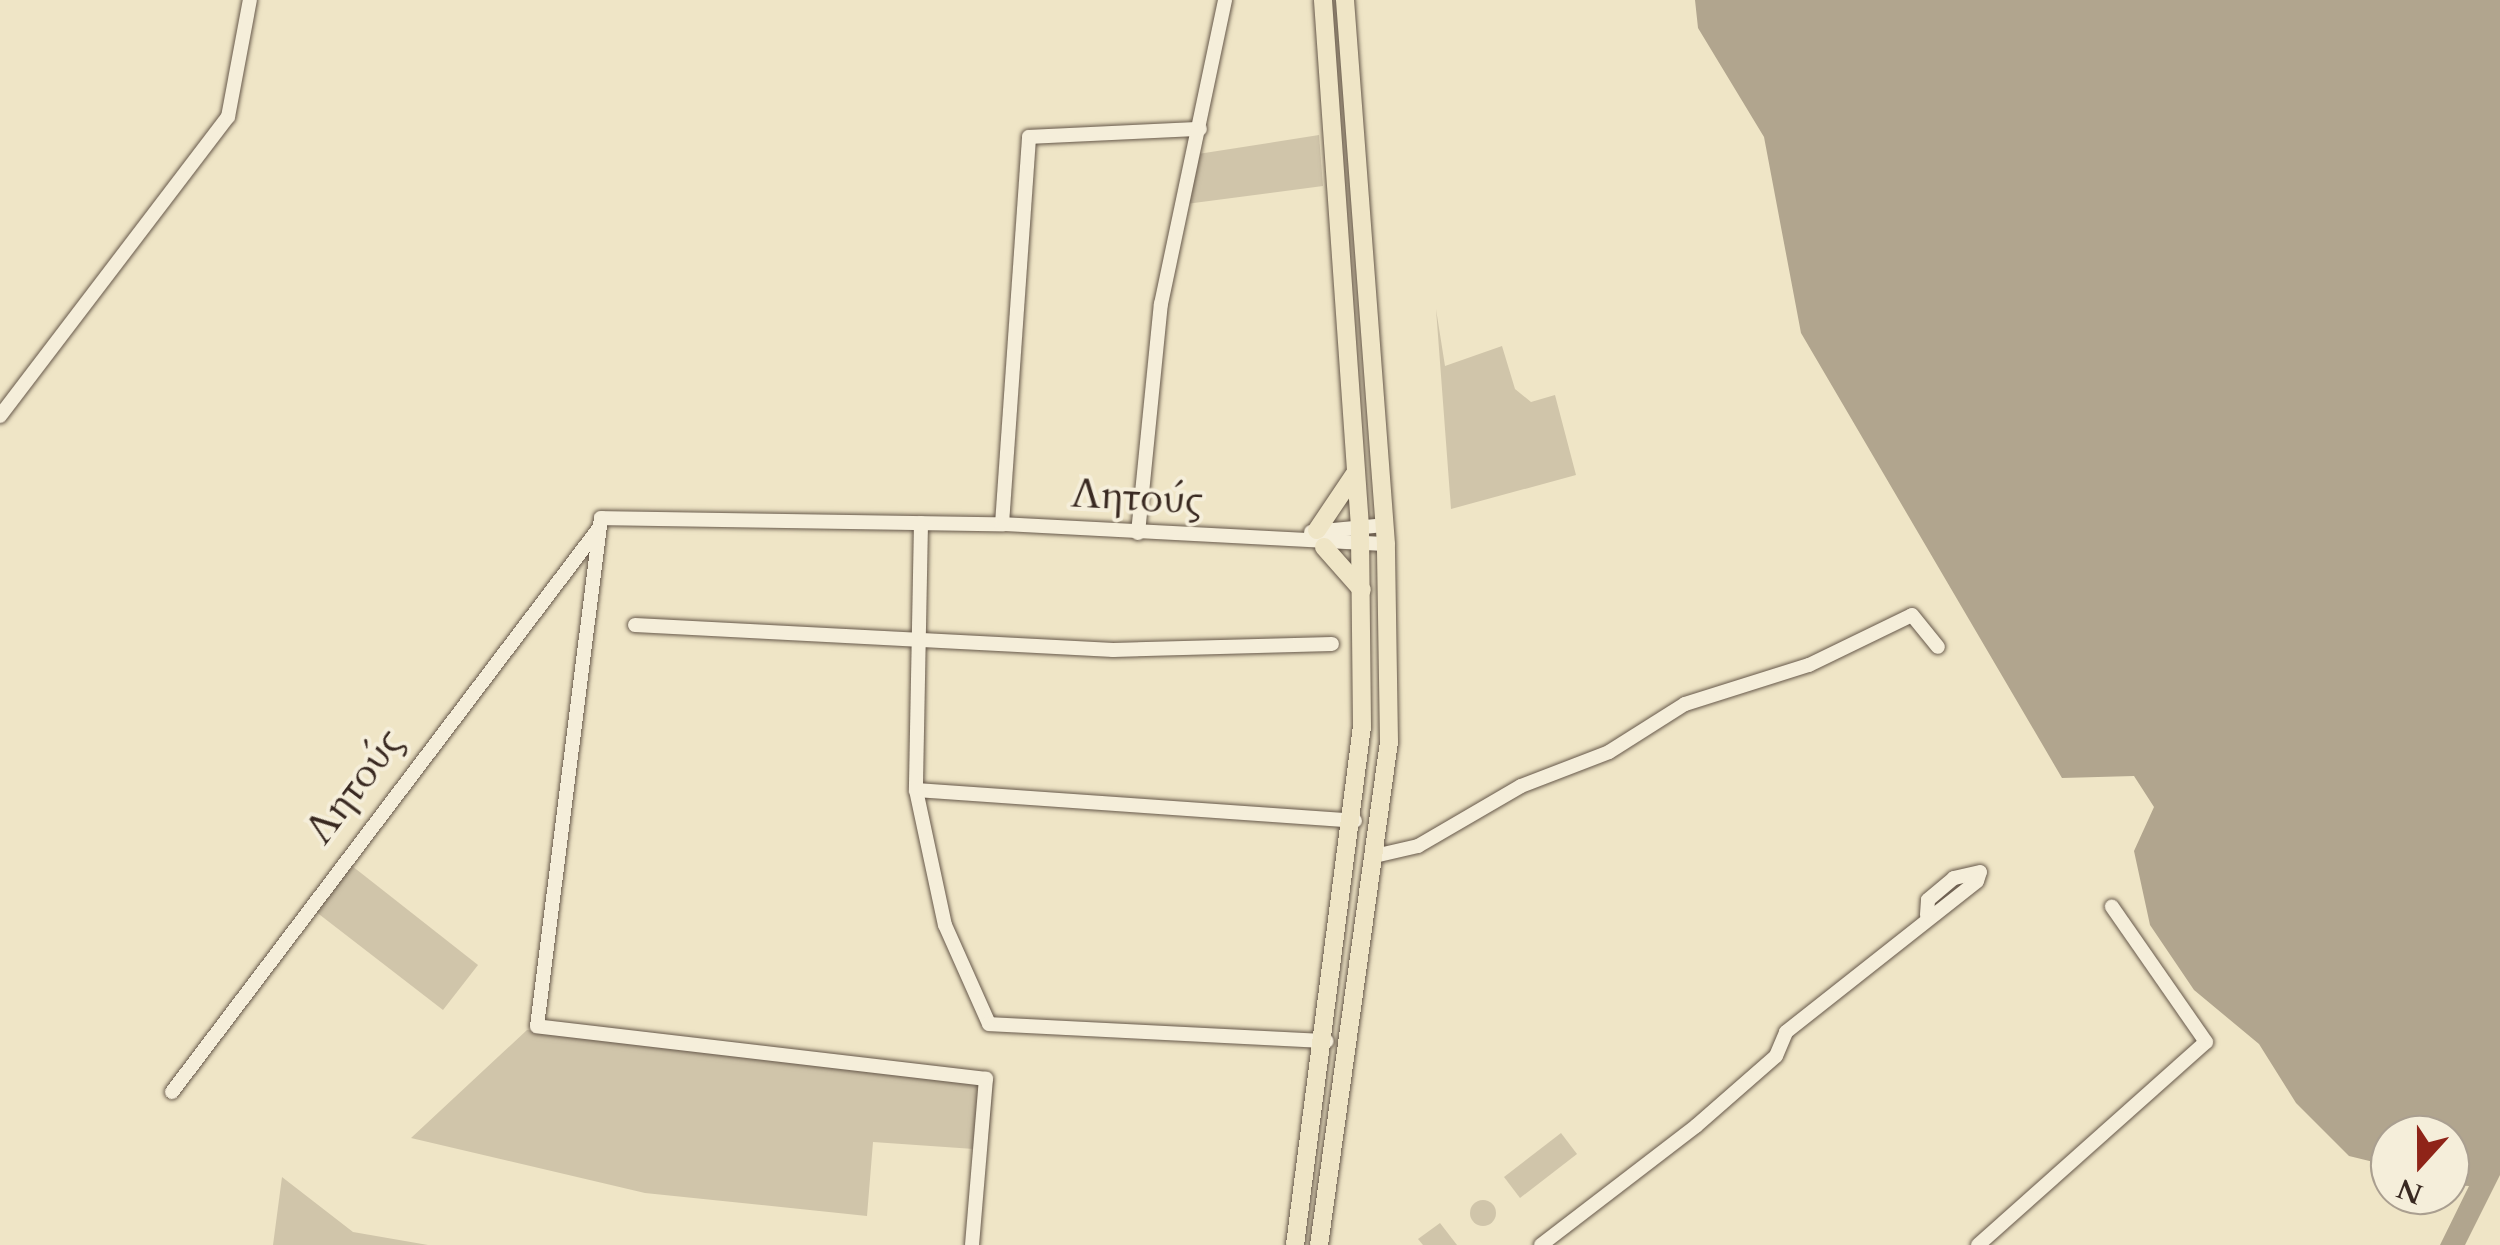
<!DOCTYPE html>
<meta charset="utf-8">
<style>
body{margin:0}
#map{position:relative;width:2500px;height:1245px;overflow:hidden;background:#efe5c6;font-family:Cardo,serif}
div>[style]{position:absolute}
.green>*{inset:0;background:#d0c5aa}
.round{border-radius:50%}
.water>*{inset:0;background:#b1a58e}
.roads{filter:drop-shadow(0 0 2px #66584a) drop-shadow(0 0 2px #66584a)}
.minor>*{height:14px;margin:-7px;padding:0 7px;transform-origin:7px;border-radius:7px;background:#f5eeda}
.major>*{height:18px;margin:-9px;padding:0 9px;transform-origin:9px;border-radius:9px;background:#efe5c6}
span{translate:-50% -50%;white-space:nowrap;text-align:center;line-height:1.15;-webkit-text-stroke:8px #f5eeda;paint-order:stroke}
.street-label{font-size:42px;color:#392921}
.north{position:absolute;left:2370px;top:1115px;width:100px;height:100px;box-sizing:border-box;background:#f5eeda;border:2px solid #aa9f90;border-radius:50%;rotate:201deg;font-size:28px;font-weight:700;line-height:40px;text-align:center;color:#392921}
.north::after{content:'';display:block;margin:auto;width:35px;height:45px;background:#8f2418;clip-path:polygon(50% 0,100% 100%,50% 72%,0 100%)}
</style>
<div id="map">
<div class="green">
<i style="clip-path:polygon(1319px 135px,1323px 186px,1186px 204px,1198px 154px)"></i>
<i style="clip-path:polygon(1436px 309px,1445px 366px,1502px 346px,1515px 389px,1531px 402px,1555px 395px,1576px 475px,1451px 509px)"></i>
<i style="clip-path:polygon(347px 862px,478px 965px,443px 1010px,311px 908px)"></i>
<i style="clip-path:polygon(527px 1030px,994px 1081px,989px 1136px,974px 1149px,873px 1142px,867px 1216px,645px 1193px,411px 1138px)"></i>
<i style="clip-path:polygon(1561px 1133px,1577px 1154px,1520px 1198px,1504px 1177px)"></i>
<i style="clip-path:polygon(282px 1177px,353px 1232px,428px 1245px,273px 1245px)"></i>
<i class="round" style="left:1470px;top:1200px;width:26px;height:26px"></i>
<i style="clip-path:polygon(1440px 1223px,1457px 1245px,1423px 1245px,1418px 1239px)"></i>
</div>
<div class="water">
<i style="clip-path:polygon(1695px 0,2500px 0,2500px 1175px,2465px 1245px,2440px 1245px,2469px 1186px,2450px 1185px,2450px 1135px,2390px 1135px,2390px 1166px,2349px 1156px,2296px 1103px,2259px 1044px,2194px 990px,2150px 925px,2134px 851px,2154px 807px,2134px 776px,2062px 778px,1801px 333px,1764px 137px,1698px 28px)"></i>
</div>
<div class="roads">
<div class="minor">
<i style="left:0;top:416px;width:376px;rotate:-52.7deg"></i>
<i style="left:228px;top:117px;width:119px;rotate:-79.4deg"></i>
<i style="left:921px;top:523px;width:267px;rotate:91.1deg"></i>
<i style="left:916px;top:790px;width:440px;rotate:4deg"></i>
<i style="left:1002px;top:524px;width:388px;rotate:-86deg"></i>
<i style="left:1029px;top:137px;width:171px;rotate:-2.7deg"></i>
<i style="left:1311px;top:532px;width:74px;rotate:-5.4deg"></i>
<i style="left:1138px;top:533px;width:230px;rotate:-84.3deg"></i>
<i style="left:1161px;top:304px;width:311px;rotate:-78.1deg"></i>
<i style="left:635px;top:625px;width:479px;rotate:3deg"></i>
<i style="left:1113px;top:650px;width:219px;rotate:-1.6deg"></i>
<i style="left:916px;top:790px;width:138px;rotate:77.9deg"></i>
<i style="left:945px;top:925px;width:108px;rotate:66deg"></i>
<i style="left:989px;top:1024px;width:338px;rotate:2.9deg"></i>
<i style="left:1379px;top:855px;width:40px;rotate:-13deg"></i>
<i style="left:1418px;top:846px;width:119px;rotate:-30.2deg"></i>
<i style="left:1521px;top:786px;width:94px;rotate:-21.1deg"></i>
<i style="left:1609px;top:752px;width:90px;rotate:-32.3deg"></i>
<i style="left:1685px;top:704px;width:130px;rotate:-17.5deg"></i>
<i style="left:1809px;top:665px;width:114px;rotate:-25.9deg"></i>
<i style="left:1912px;top:615px;width:41px;rotate:50.9deg"></i>
<i style="left:172px;top:1092px;width:707px;rotate:-52.87deg"></i>
<i style="left:972px;top:1245px;width:167px;rotate:-85.2deg"></i>
<i style="left:986px;top:1079px;width:452px;rotate:-173.3deg"></i>
<i style="left:537px;top:1026px;width:512px;rotate:-82.82deg"></i>
<i style="left:601px;top:518px;width:401px;rotate:0.9deg"></i>
<i style="left:1002px;top:524px;width:385px;rotate:3deg"></i>
<i style="left:1541px;top:1245px;width:195px;rotate:-37.5deg"></i>
<i style="left:1696px;top:1126px;width:106px;rotate:-41.2deg"></i>
<i style="left:1776px;top:1056px;width:26px;rotate:-67deg"></i>
<i style="left:1786px;top:1032px;width:243px;rotate:-38.3deg"></i>
<i style="left:1977px;top:881px;width:9px;rotate:-72deg"></i>
<i style="left:1980px;top:872px;width:27px;rotate:167deg"></i>
<i style="left:1954px;top:878px;width:34px;rotate:140deg"></i>
<i style="left:1928px;top:900px;width:15px;rotate:94deg"></i>
<i style="left:1978px;top:1245px;width:305px;rotate:-41.7deg"></i>
<i style="left:2206px;top:1042px;width:165px;rotate:-124.8deg"></i>
</div>
<div class="major">
<i style="left:1317px;top:530px;width:66px;rotate:-56.1deg"></i>
<i style="left:1324px;top:547px;width:57px;rotate:48.5deg"></i>
<i style="left:1295px;top:1245px;width:523px;rotate:-82.64deg"></i>
<i style="left:1362px;top:726px;width:199px;rotate:-90.6deg"></i>
<i style="left:1360px;top:527px;width:528px;rotate:-94.02deg"></i>
<i style="left:1319px;top:1245px;width:508px;rotate:-82.08deg"></i>
<i style="left:1389px;top:742px;width:198px;rotate:-90.9deg"></i>
<i style="left:1386px;top:544px;width:546px;rotate:-94.31deg"></i>
</div>
</div>
<div class="street-label">
<span style="left:1137px;top:497px;rotate:3deg">Λητούς</span>
<span style="left:354px;top:786px;rotate:-53deg">Λητούς</span>
</div>
<div class="north">N</div>
</div>
